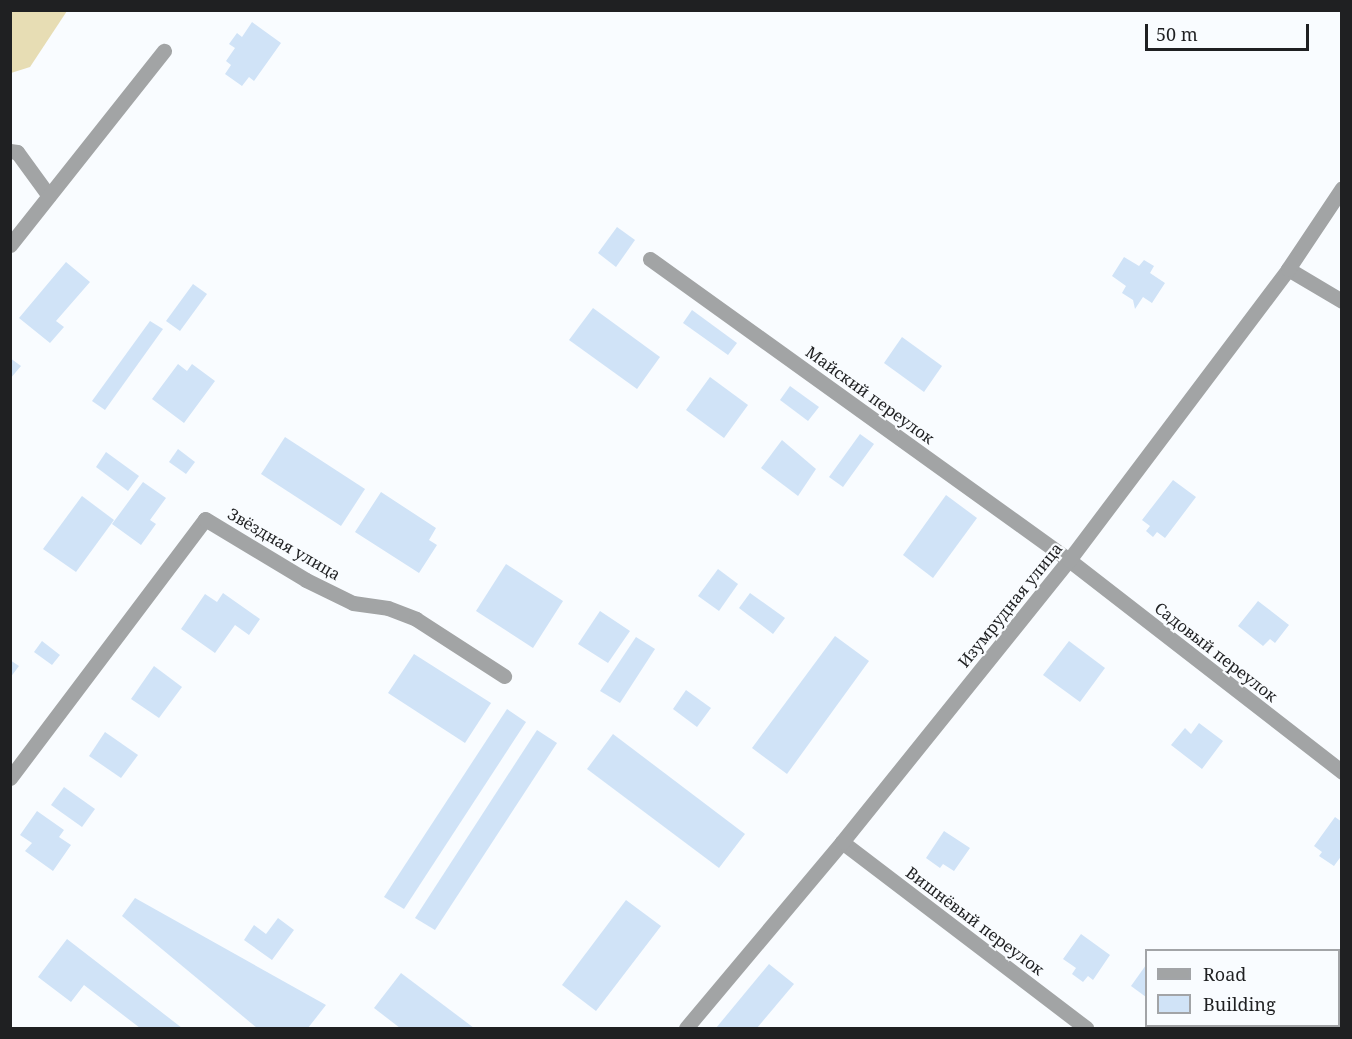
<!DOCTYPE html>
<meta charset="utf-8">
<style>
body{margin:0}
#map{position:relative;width:1352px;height:1039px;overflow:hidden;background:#f9fcff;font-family:"Noto Serif",serif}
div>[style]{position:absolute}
.green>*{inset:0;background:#e7ddb4}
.building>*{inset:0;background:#d0e3f7}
.minor>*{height:15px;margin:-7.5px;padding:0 7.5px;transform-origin:7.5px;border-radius:7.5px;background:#a2a4a5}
span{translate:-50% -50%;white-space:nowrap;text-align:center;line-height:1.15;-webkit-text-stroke:4.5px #f9fcff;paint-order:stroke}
.street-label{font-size:16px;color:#1f2022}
.frame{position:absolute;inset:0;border:12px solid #1f2022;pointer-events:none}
.legend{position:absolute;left:1145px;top:949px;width:195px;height:78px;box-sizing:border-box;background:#f9fcff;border:2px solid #a2a4a7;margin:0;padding:8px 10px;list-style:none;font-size:18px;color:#1f2022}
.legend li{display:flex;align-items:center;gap:12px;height:30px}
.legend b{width:30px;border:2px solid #a2a4a7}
.scale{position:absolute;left:1145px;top:24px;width:164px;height:27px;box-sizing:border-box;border:3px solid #1f2022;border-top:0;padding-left:8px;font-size:18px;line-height:21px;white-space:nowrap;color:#1f2022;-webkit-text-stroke:4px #f9fcff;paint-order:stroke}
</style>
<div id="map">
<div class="green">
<i style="clip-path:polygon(11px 10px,67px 11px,30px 67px,11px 73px)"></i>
</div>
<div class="building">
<i style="clip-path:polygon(252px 22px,281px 43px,254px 81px,249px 77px,242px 86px,225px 74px,231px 65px,226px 61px,235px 48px,229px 44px,237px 33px,242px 37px)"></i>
<i style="clip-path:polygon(617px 227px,635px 240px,616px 267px,598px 253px)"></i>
<i style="clip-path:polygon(1124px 257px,1139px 266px,1144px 260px,1154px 266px,1150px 273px,1165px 283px,1152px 303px,1143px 297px,1135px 309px,1133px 300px,1122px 293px,1126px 286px,1112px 276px)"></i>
<i style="clip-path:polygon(66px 262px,90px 282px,56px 321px,64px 327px,50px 343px,19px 318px)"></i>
<i style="clip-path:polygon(193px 284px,207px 294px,180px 331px,166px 321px)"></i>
<i style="clip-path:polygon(593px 308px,660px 357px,637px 389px,569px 340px)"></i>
<i style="clip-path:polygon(692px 310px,737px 343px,728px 355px,683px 323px)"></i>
<i style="clip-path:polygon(150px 321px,163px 329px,105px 410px,92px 401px)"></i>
<i style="clip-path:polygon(902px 337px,942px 366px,924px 392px,884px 363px)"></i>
<i style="clip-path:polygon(10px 358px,21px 366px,10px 379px)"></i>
<i style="clip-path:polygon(178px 364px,187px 371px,192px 364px,215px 381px,184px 423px,152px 399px)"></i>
<i style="clip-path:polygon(710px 377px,748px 405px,724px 438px,686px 410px)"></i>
<i style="clip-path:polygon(790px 386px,819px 407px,808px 421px,780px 400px)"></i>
<i style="clip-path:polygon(860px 434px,874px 444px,843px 487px,829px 477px)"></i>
<i style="clip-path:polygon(285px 437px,365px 489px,341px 526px,261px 474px)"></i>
<i style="clip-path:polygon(782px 440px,816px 469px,798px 496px,761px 468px)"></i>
<i style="clip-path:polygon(178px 449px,195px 462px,186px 474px,169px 462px)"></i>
<i style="clip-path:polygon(106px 452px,139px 476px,128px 491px,96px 467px)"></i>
<i style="clip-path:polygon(1173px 480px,1196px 497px,1165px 538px,1157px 532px,1153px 537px,1146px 531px,1150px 526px,1142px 520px)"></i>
<i style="clip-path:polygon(143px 482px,166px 498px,150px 520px,156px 524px,141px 545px,112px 524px)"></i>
<i style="clip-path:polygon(381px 492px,436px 528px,429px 540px,437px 545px,419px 573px,355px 532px)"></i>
<i style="clip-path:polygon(946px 495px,977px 518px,933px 578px,903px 555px)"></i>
<i style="clip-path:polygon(82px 496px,114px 520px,76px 572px,43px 549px)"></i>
<i style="clip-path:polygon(506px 564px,563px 601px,533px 648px,476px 611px)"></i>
<i style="clip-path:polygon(718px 569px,738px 584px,719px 611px,698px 596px)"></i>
<i style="clip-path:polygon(223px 593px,260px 619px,249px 635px,235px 625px,215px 653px,181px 629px,205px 594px,217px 602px)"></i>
<i style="clip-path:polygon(750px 593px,785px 618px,773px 634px,739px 608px)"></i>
<i style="clip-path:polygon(1258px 601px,1289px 625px,1275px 643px,1270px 639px,1263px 646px,1238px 626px)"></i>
<i style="clip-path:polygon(600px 611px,630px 631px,608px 663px,578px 644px)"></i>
<i style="clip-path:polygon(835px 636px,869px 661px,787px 774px,752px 748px)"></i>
<i style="clip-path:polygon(636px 637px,655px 649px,620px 703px,600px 691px)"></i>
<i style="clip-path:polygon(42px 641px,60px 655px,52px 665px,34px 652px)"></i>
<i style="clip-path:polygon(1069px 641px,1105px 668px,1080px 702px,1043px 675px)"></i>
<i style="clip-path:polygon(414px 654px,491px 703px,465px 743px,388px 693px)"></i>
<i style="clip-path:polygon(10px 660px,19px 666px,10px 678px)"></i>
<i style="clip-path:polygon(154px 666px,182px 687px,159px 718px,131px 699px)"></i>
<i style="clip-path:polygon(686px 690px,711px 708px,697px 727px,673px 709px)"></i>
<i style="clip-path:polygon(507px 709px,526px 722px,404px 909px,384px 897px)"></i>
<i style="clip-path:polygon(1199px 723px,1223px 741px,1202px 769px,1171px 745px,1185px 728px,1191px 734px)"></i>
<i style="clip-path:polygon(537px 730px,557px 743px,435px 930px,415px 918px)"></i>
<i style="clip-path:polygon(105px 732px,138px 755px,121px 778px,89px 756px)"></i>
<i style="clip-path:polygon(613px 734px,745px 834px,719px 868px,587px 769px)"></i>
<i style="clip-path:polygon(64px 787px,95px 809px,82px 827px,51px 805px)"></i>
<i style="clip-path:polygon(37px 811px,64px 830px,59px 837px,71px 845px,53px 871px,25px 851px,32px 843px,20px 835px)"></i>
<i style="clip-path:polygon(1335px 817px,1342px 822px,1342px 855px,1334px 866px,1319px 856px,1322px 852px,1314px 846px)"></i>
<i style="clip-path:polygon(944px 831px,970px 848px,954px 871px,943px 864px,940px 868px,926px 858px)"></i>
<i style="clip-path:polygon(135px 898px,326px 1005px,308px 1028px,257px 1028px,122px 916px)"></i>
<i style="clip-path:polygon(626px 900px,661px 926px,596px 1011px,562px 985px)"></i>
<i style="clip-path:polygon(278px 918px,294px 930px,272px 960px,244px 940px,254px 925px,266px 934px)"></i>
<i style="clip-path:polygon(1081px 934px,1110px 955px,1093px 980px,1088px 976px,1083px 982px,1072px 974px,1076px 968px,1063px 959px)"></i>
<i style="clip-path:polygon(67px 939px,182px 1028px,140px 1028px,84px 985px,71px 1002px,38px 977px)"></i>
<i style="clip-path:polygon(769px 964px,794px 984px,757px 1028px,716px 1028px)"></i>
<i style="clip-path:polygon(1146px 965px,1146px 997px,1131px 986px)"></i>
<i style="clip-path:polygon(401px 973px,474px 1028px,400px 1028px,374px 1008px)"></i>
</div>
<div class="minor">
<i style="left:10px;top:151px;width:7px;rotate:8deg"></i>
<i style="left:17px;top:152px;width:54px;rotate:54deg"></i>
<i style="left:10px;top:245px;width:248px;rotate:-51.6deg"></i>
<i style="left:650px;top:259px;width:516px;rotate:35.69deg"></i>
<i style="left:1069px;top:560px;width:346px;rotate:37.8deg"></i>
<i style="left:1288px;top:269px;width:63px;rotate:30.7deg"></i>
<i style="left:10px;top:778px;width:324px;rotate:-53deg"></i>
<i style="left:205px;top:519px;width:118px;rotate:31.1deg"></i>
<i style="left:306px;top:580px;width:52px;rotate:26.1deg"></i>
<i style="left:353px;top:603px;width:35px;rotate:8deg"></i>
<i style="left:388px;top:608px;width:30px;rotate:21deg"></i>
<i style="left:416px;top:619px;width:105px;rotate:32.9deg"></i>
<i style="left:842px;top:842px;width:307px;rotate:37.3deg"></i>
<i style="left:686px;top:1028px;width:243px;rotate:-50deg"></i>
<i style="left:842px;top:842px;width:362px;rotate:-51.2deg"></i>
<i style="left:1069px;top:560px;width:364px;rotate:-53deg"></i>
<i style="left:1288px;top:269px;width:97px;rotate:-56.3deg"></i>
</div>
<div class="street-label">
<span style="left:870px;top:395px;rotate:36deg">Майский переулок</span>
<span style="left:284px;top:544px;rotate:30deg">Звёздная улица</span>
<span style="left:1010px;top:605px;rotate:-51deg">Изумрудная улица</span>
<span style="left:1216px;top:652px;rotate:38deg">Садовый переулок</span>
<span style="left:975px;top:921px;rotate:37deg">Вишнёвый переулок</span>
</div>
<div class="frame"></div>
<ul class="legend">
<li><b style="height:8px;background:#a2a4a5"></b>Road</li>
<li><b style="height:16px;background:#d0e3f7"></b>Building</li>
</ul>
<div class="scale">50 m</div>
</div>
